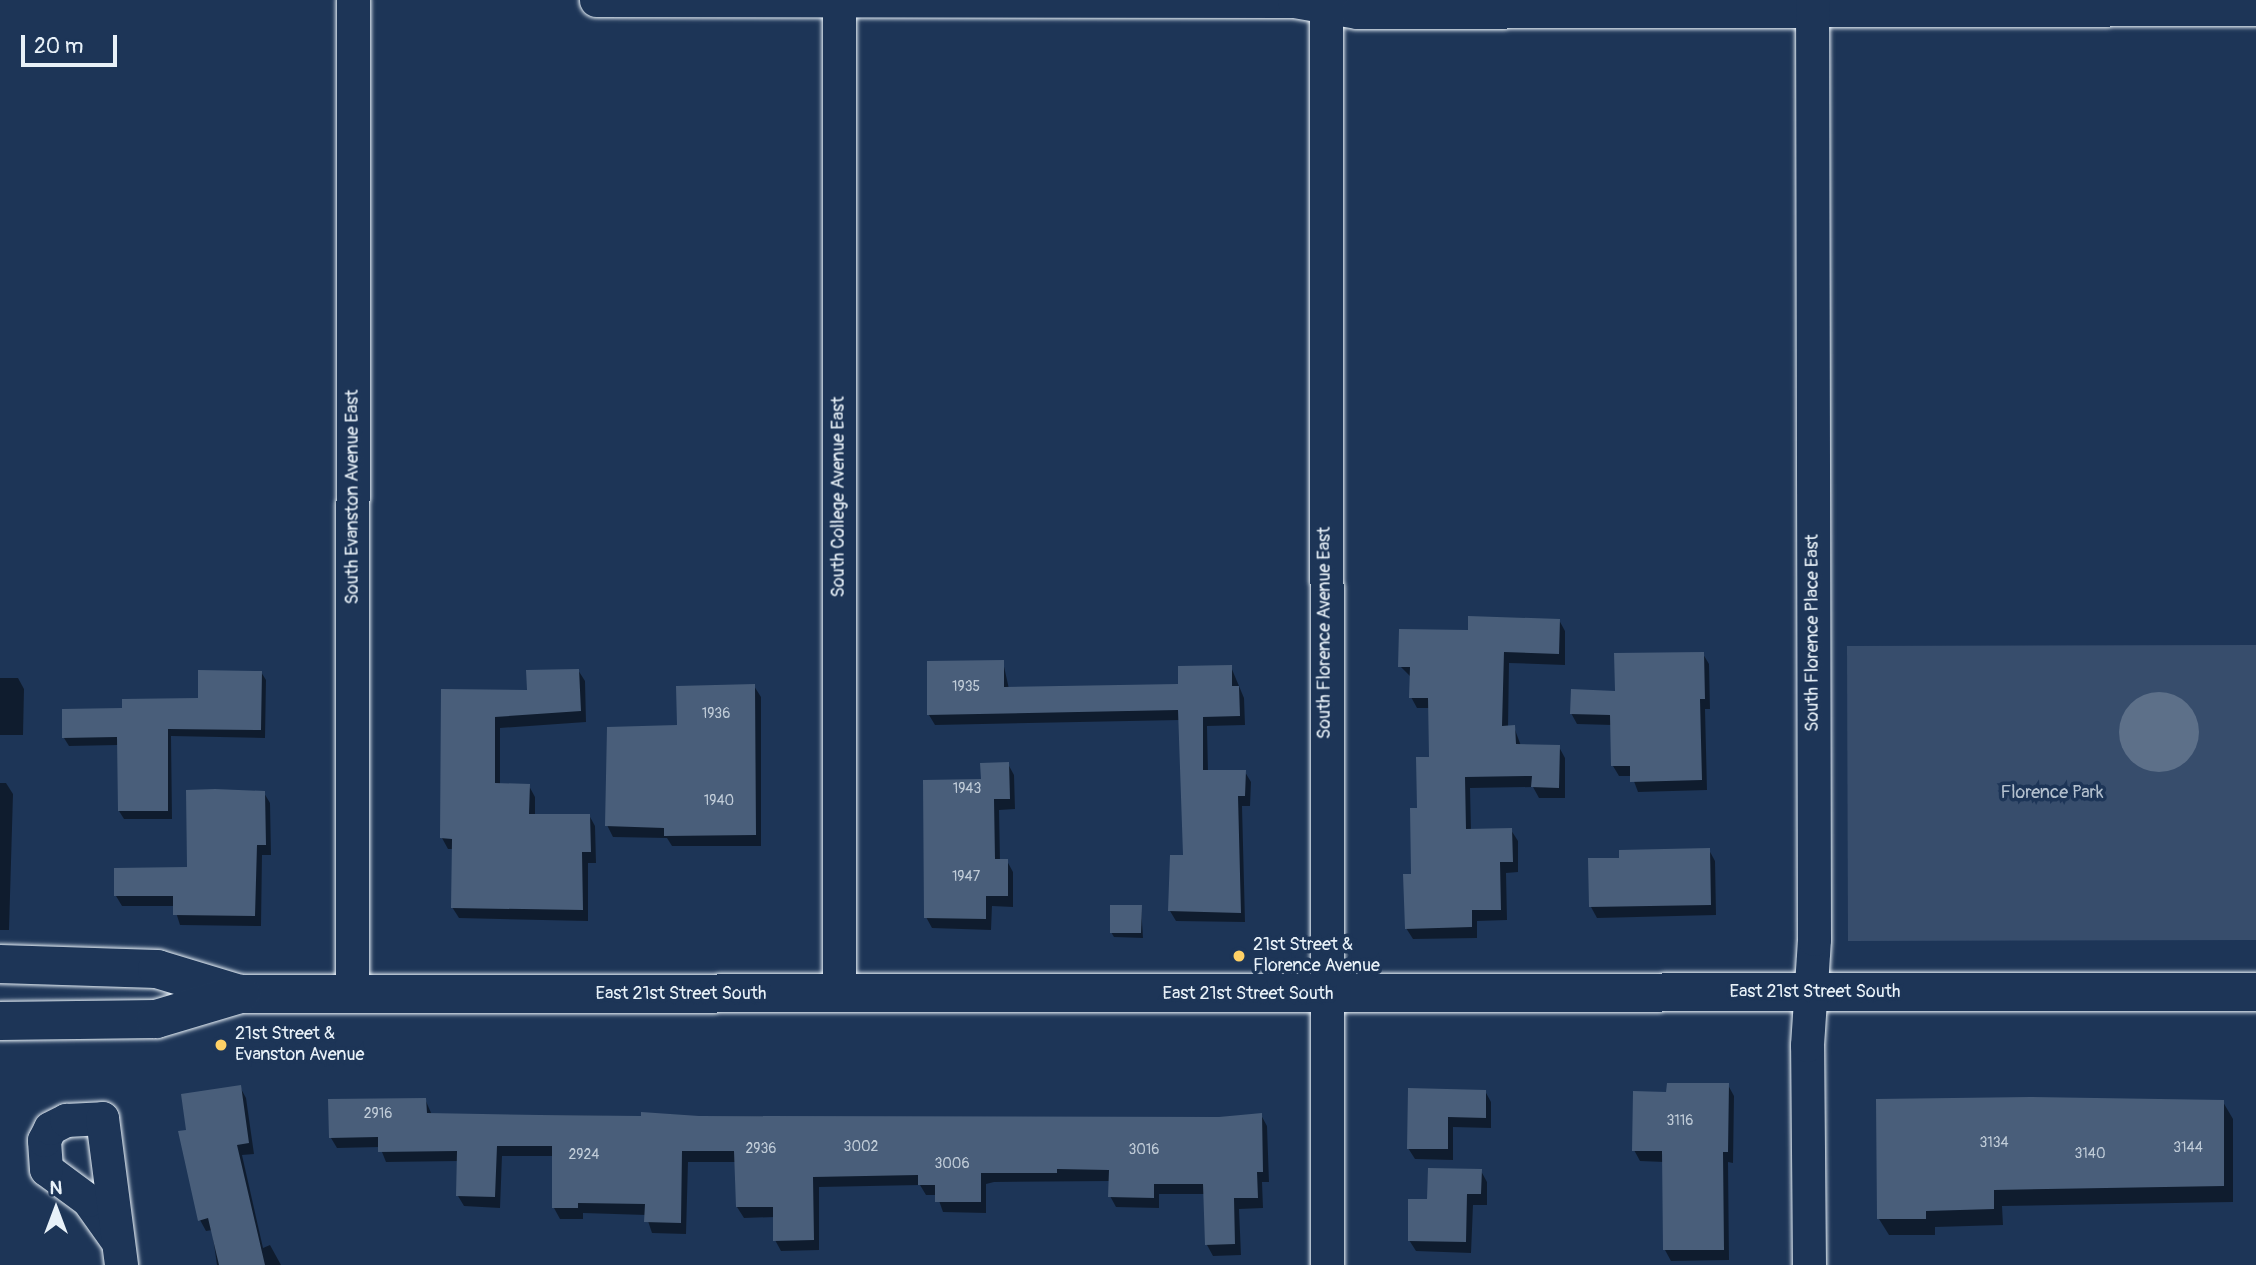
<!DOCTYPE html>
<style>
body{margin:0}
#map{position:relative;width:2256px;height:1265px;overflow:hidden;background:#1d3557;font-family:Pangolin,sans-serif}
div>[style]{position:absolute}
.green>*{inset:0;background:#374d6c}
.water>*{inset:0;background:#5d7089}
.round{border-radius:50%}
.shadow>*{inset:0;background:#0007}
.building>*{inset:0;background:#495e7a}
.roads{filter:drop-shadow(0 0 2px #e8f1f8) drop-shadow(0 0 2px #e8f1f8)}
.street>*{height:33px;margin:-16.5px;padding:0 16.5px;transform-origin:16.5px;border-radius:16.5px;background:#1d3557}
.secondary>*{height:38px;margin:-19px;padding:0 19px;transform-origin:19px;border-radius:19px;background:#1d3557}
.dots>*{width:19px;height:19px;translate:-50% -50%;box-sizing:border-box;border:4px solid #1d3557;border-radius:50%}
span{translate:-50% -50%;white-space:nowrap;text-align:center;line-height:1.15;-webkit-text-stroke:7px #1d3557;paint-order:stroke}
.number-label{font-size:14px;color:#c0ccd8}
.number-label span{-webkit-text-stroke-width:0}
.street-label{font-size:18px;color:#e8f1f8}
.park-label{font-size:18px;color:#b3c0ce}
.poi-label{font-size:18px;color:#e8f1f8}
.left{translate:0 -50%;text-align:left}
.north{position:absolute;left:21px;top:1174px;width:70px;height:70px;-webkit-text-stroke:5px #1d3557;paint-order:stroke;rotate:0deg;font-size:19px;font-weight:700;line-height:28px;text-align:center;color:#e8f1f8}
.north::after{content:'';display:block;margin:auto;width:24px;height:32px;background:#e8f1f8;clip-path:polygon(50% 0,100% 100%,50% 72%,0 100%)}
.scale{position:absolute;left:21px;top:35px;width:96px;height:32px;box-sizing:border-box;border:4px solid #e8f1f8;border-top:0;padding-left:9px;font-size:21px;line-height:24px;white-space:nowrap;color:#e8f1f8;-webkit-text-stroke:5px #1d3557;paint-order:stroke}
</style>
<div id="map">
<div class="green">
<i style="clip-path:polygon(2256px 645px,2256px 940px,1848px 941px,1847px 646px)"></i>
</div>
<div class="water">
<i class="round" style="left:2119px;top:692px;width:80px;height:80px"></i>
</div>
<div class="shadow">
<i style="clip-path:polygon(1559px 620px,1565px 631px,1565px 665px,1509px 663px,1508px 727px,1514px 727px,1521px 746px,1559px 747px,1565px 758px,1565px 798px,1539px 798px,1533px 787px,1470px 788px,1471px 830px,1511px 830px,1518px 841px,1518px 872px,1506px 873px,1507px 920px,1477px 921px,1477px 938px,1413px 939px,1406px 928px,1419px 810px,1431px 758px,1430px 708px,1417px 708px,1411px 697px,1411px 677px,1400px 666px,1469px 632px)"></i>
<i style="clip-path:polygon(1703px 654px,1709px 664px,1710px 709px,1705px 709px,1707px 790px,1638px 792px,1632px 776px,1619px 776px,1613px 766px,1612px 725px,1577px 724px,1571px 713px)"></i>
<i style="clip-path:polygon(1003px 662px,1009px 689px,1180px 685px,1231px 667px,1244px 698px,1245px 725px,1207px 726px,1208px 772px,1245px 772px,1251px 782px,1250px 806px,1242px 806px,1245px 922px,1176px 921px,1170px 911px,1185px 857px,1180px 720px,935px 725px,929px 715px)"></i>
<i style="clip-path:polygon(578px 670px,585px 681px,586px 722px,500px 728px,500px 785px,529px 786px,535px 797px,535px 815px,589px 815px,595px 826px,596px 863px,588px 863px,588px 921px,459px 918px,452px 907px,454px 849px,448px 849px,442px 838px,442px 691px,528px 692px)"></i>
<i style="clip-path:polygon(261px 672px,266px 680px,265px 738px,171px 736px,172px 819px,124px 819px,119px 811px,118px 745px,69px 746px,64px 738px,123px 710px,200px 699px)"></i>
<i style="clip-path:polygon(0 678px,18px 678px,24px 689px,23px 735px,0 735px)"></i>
<i style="clip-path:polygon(754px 686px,761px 697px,761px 846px,672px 846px,667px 838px,613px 837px,607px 825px,679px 726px)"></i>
<i style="clip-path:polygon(1008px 764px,1014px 775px,1015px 809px,999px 810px,1000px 861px,1007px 861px,1013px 872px,1013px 907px,992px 906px,991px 930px,932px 928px,926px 917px,982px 781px)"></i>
<i style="clip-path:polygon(0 783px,6px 783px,13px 794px,9px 930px,0 930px)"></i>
<i style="clip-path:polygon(264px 793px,270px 803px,271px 855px,262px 855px,261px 926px,180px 925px,174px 906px,122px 906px,116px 896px,189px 869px)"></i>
<i style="clip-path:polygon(1709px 850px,1715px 861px,1716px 915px,1597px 918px,1591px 907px,1621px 859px)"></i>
<i style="clip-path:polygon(1141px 907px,1143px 938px,1114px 937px,1111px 932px)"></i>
<i style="clip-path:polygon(1728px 1085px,1734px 1096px,1733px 1163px,1728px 1162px,1729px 1260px,1671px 1261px,1665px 1250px,1664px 1162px,1640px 1161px,1634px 1150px,1668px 1094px)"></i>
<i style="clip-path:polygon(240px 1087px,246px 1098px,254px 1154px,242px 1155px,263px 1248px,270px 1245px,281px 1265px,217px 1265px,212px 1230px,206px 1231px,200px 1220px,188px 1131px)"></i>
<i style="clip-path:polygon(1410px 1090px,1485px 1091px,1491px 1102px,1491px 1128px,1453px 1127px,1453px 1160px,1415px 1159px,1408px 1148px)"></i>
<i style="clip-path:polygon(425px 1099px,432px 1115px,1219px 1119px,1261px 1115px,1267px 1126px,1269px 1182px,1262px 1182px,1263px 1208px,1239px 1209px,1241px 1255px,1213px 1256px,1207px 1245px,1205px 1194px,1159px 1194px,1159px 1208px,1116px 1207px,1110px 1196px,1110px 1181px,994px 1182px,986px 1184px,986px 1213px,943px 1212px,937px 1195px,926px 1195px,920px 1185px,819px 1187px,819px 1250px,781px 1251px,775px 1240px,775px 1217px,744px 1218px,737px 1207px,736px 1162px,688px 1162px,686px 1234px,652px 1233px,646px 1215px,583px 1213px,583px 1219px,560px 1219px,554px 1208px,554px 1156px,502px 1156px,500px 1208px,464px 1206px,458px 1196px,459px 1161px,386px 1162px,380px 1147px,337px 1148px,331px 1138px)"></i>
<i style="clip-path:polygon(2223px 1102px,2233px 1119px,2233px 1202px,2002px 1206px,2003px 1225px,1935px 1227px,1935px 1235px,1889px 1235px,1879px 1219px)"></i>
<i style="clip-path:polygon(1481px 1171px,1487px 1182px,1487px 1205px,1473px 1205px,1471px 1253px,1416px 1251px,1409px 1240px)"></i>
</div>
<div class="building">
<i style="clip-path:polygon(1468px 616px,1560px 619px,1559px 654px,1504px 652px,1502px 726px,1515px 725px,1516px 744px,1560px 745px,1559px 788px,1531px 787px,1532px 776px,1465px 777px,1466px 829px,1512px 828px,1513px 862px,1500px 862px,1501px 910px,1472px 910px,1472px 927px,1405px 929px,1403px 874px,1411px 874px,1410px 808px,1417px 808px,1416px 757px,1429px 757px,1428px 698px,1409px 698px,1410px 667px,1398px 667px,1399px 629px,1468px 630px)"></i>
<i style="clip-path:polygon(1704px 652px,1705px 699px,1700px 699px,1702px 780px,1630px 782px,1630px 766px,1611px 766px,1610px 715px,1570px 714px,1571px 689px,1615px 691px,1614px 653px)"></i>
<i style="clip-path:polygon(1004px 660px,1004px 687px,1178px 684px,1178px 666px,1232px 665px,1232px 686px,1239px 686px,1240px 716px,1203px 717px,1203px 770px,1246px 770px,1245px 796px,1238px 796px,1241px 913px,1168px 911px,1170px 855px,1183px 855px,1178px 710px,927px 715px,927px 661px)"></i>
<i style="clip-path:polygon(579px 669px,581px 711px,495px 717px,495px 783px,530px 784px,529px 814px,590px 814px,591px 852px,582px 852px,583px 910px,451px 908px,452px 839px,440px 838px,441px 689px,527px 690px,526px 670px)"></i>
<i style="clip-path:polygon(198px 670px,262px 671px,261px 730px,168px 729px,168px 811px,118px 811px,117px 737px,62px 738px,62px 709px,122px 708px,122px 699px,198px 698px)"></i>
<i style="clip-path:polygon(755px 684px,756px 835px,664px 836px,664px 828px,605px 826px,607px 727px,677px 725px,676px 686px)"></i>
<i style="clip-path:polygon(1009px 762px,1010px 799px,994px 799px,995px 859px,1008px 859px,1008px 896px,986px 896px,986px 919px,924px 918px,923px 780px,981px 779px,980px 763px)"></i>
<i style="clip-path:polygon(215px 789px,265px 791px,266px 845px,257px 845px,255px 916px,173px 915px,173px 896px,114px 896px,114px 868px,187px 867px,186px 790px)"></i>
<i style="clip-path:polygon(1710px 848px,1711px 905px,1589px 907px,1588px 858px,1619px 858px,1619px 850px)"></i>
<i style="clip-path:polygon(1110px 905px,1142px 905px,1141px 933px,1110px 933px)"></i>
<i style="clip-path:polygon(1667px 1083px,1729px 1083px,1728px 1152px,1723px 1152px,1724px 1250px,1663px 1250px,1662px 1151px,1632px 1151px,1633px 1091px,1666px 1092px)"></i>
<i style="clip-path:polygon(241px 1085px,249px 1143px,237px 1145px,265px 1265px,219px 1265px,208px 1218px,198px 1221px,178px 1131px,186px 1130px,181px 1094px)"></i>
<i style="clip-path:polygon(1408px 1088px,1486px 1090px,1486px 1118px,1448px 1117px,1448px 1149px,1407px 1149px)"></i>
<i style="clip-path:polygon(2030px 1097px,2224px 1100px,2224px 1186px,1994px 1190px,1994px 1209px,1926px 1211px,1926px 1219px,1877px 1219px,1876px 1099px)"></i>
<i style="clip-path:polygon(426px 1098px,427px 1113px,540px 1115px,641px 1116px,641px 1112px,699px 1116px,1219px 1117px,1262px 1113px,1263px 1172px,1257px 1172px,1258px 1198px,1234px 1198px,1235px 1244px,1205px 1245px,1203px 1184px,1154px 1184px,1154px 1198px,1108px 1197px,1109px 1170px,1057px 1169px,1057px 1173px,981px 1173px,981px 1202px,935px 1202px,935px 1185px,918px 1185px,918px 1175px,813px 1177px,814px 1240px,773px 1241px,773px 1207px,736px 1207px,734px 1151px,682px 1151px,681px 1223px,644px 1222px,645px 1204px,578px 1203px,578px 1208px,552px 1208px,552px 1146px,497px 1146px,495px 1197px,456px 1196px,457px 1151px,378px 1152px,378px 1137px,329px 1138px,328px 1099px)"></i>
<i style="clip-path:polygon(1428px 1168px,1482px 1169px,1481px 1194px,1467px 1194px,1466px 1242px,1408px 1241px,1408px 1199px,1427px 1199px)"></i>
</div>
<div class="roads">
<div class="street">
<i style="left:596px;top:0;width:698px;rotate:0.08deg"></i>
<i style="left:1294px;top:1px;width:64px;rotate:9.9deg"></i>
<i style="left:1357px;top:12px;width:899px;rotate:-0.19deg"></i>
<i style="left:839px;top:0;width:994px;rotate:90deg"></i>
<i style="left:1326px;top:0;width:1265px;rotate:89.95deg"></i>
<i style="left:352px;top:994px;width:994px;rotate:-89.94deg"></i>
<i style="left:115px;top:1238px;width:47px;rotate:-125.4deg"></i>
<i style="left:88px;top:1200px;width:52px;rotate:-143.6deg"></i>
<i style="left:46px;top:1169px;width:29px;rotate:-94deg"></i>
<i style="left:44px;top:1140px;width:13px;rotate:-63deg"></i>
<i style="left:50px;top:1128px;width:18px;rotate:-27deg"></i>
<i style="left:66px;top:1120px;width:36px;rotate:-3deg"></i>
<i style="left:102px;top:1118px;width:148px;rotate:82.6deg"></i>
<i style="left:1809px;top:1265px;width:220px;rotate:-90.5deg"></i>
<i style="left:1807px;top:1045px;width:106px;rotate:-86.2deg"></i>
<i style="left:1814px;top:939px;width:939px;rotate:-90.12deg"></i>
</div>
<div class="secondary">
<i style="left:0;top:964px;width:157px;rotate:1.8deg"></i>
<i style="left:157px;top:969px;width:87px;rotate:16.8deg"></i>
<i style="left:240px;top:994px;width:2016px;rotate:-0.06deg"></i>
<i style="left:0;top:1021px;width:156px;rotate:-0.7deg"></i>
<i style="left:156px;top:1019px;width:88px;rotate:-16.6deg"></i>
</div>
</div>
<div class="dots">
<i style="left:1239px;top:956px;background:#ffd166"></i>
<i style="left:221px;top:1045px;background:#ffd166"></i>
</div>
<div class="number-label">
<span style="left:966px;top:687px">1935</span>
<span style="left:716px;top:714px">1936</span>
<span style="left:967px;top:789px">1943</span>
<span style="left:719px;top:801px">1940</span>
<span style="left:966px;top:877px">1947</span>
<span style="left:378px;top:1114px">2916</span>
<span style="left:1680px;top:1121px">3116</span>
<span style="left:1994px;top:1143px">3134</span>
<span style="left:861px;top:1147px">3002</span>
<span style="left:2188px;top:1148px">3144</span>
<span style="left:761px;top:1149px">2936</span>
<span style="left:1144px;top:1150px">3016</span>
<span style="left:2090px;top:1154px">3140</span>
<span style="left:584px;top:1155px">2924</span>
<span style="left:952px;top:1164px">3006</span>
</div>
<div class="street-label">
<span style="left:353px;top:497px;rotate:-90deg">South Evanston Avenue East</span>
<span style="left:839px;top:497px;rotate:-90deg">South College Avenue East</span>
<span style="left:1325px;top:633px;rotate:-90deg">South Florence Avenue East</span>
<span style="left:1813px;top:633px;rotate:-90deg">South Florence Place East</span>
<span style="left:1815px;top:992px">East 21st Street South</span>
<span style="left:681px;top:994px">East 21st Street South</span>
<span style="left:1248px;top:994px">East 21st Street South</span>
</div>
<div class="park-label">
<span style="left:2052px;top:793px">Florence Park</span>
</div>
<div class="poi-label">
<span class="left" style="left:1253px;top:956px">21st Street &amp;<br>Florence Avenue</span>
<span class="left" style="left:235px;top:1045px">21st Street &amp;<br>Evanston Avenue</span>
</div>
<div class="north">N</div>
<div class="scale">20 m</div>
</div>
